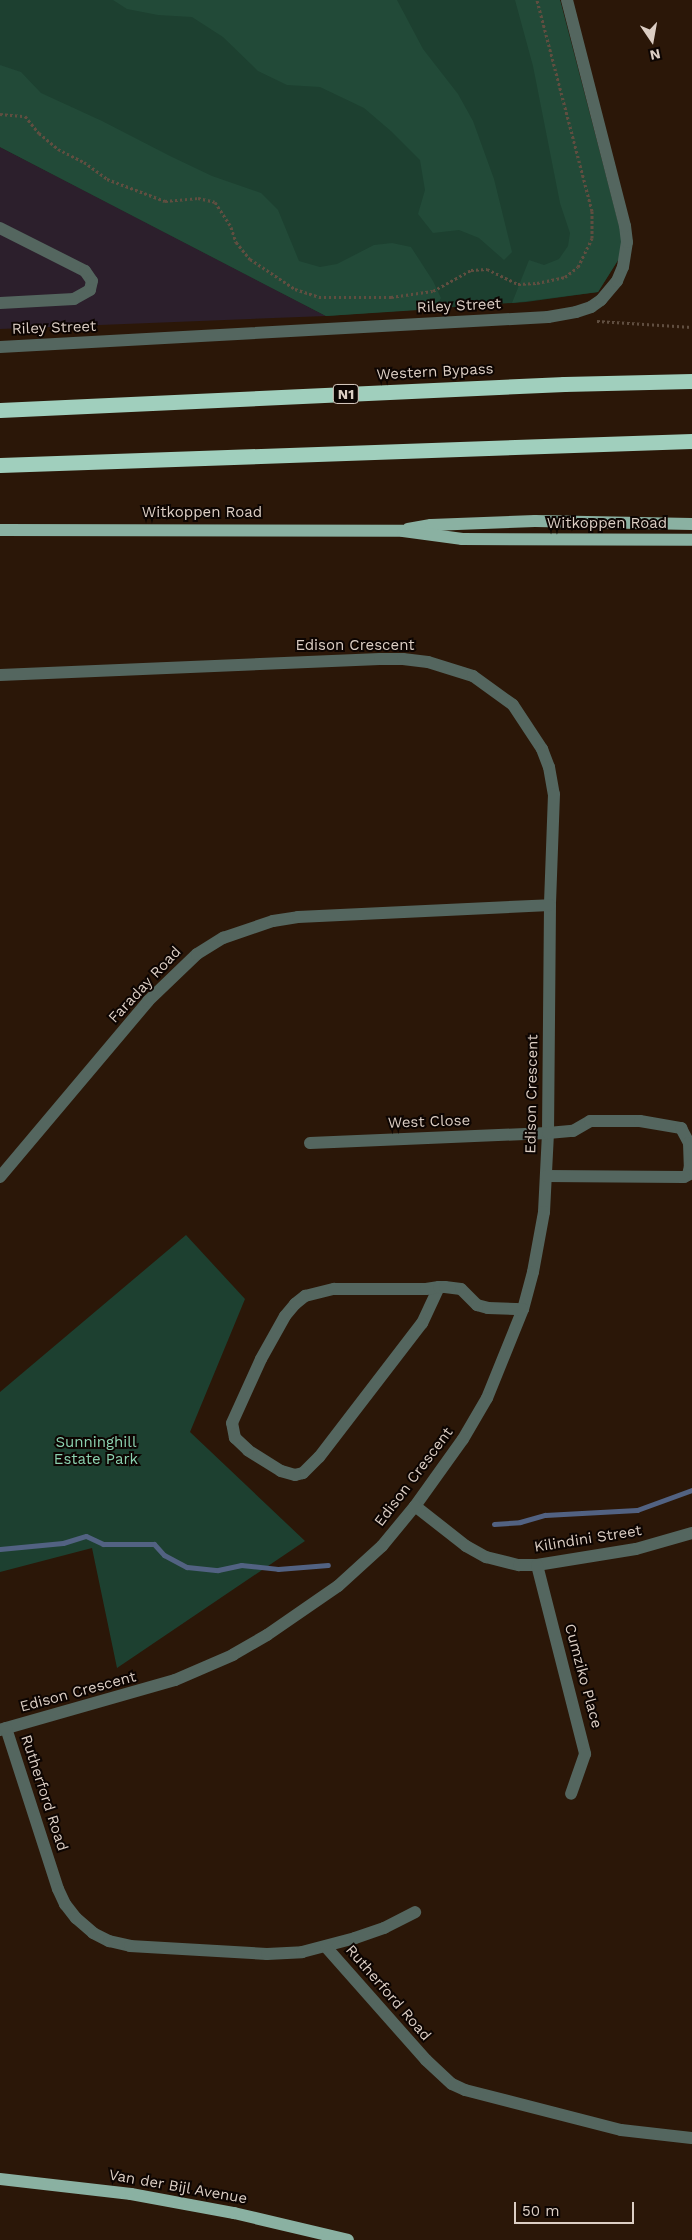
<!DOCTYPE html>
<style>
body{margin:0}
#map{position:relative;width:692px;height:2240px;overflow:hidden;background:#2b1708;font-family:"Work Sans",sans-serif}
div>[style]{position:absolute}
.commercial>*{inset:0;background:#2c1f2c}
.green>*{inset:0;background:#1d4030}
.forest>*{inset:0;background:#224a38}
.stream>*{height:5px;margin:-2.5px;padding:0 2.5px;transform-origin:2.5px;border-radius:2.5px;background:#526282}
.path>*{height:3px;margin-top:-1.5px;transform-origin:0;background:repeating-linear-gradient(90deg,#604e40 0 2.5px,transparent 0 5px)}
.minor>*{height:12px;margin:-6px;padding:0 6px;transform-origin:6px;border-radius:6px;background:#54665f}
.major>*{height:12px;margin:-6px;padding:0 6px;transform-origin:6px;border-radius:6px;background:#8ab1a2}
.highway>*{height:15px;margin:-7.5px;padding:0 7.5px;transform-origin:7.5px;border-radius:7.5px;background:#a0cfbd}
span{translate:-50% -50%;white-space:nowrap;text-align:center;line-height:1.15;-webkit-text-stroke:4px #0d0502;paint-order:stroke}
.shield-label span{padding:1px 4px;background:#0d0502;border:1px solid;border-radius:4px;-webkit-text-stroke-width:0}
.shield-label{font-size:14px;color:#dccec4;font-weight:700}
.street-label{font-size:15px;color:#dccec4}
.park-label{font-size:15px;color:#8cd2b0}
.north{position:absolute;left:627px;top:15px;width:50px;height:50px;-webkit-text-stroke:4px #0d0502;paint-order:stroke;rotate:168deg;font-size:14px;font-weight:700;line-height:20px;text-align:center;color:#dccec4}
.north::after{content:'';display:block;margin:auto;width:18px;height:22px;background:#dccec4;clip-path:polygon(50% 0,100% 100%,50% 72%,0 100%)}
.scale{position:absolute;left:514px;top:2202px;width:120px;height:22px;box-sizing:border-box;border:2px solid #dccec4;border-top:0;padding-left:6px;font-size:15px;line-height:18px;white-space:nowrap;color:#dccec4;-webkit-text-stroke:4px #0d0502;paint-order:stroke}
</style>
<div id="map">
<div class="commercial">
<i style="clip-path:polygon(0 147px,159px 229px,326px 316px,0 329px)"></i>
</div>
<div class="green">
<i style="clip-path:polygon(0 0,560px 0,625px 249px,598px 292px,526px 302px,326px 316px,0 147px)"></i>
<i style="clip-path:polygon(186px 1235px,245px 1299px,190px 1432px,305px 1541px,117px 1668px,92px 1548px,0 1572px,0 1392px)"></i>
</div>
<div class="forest">
<i style="clip-path:polygon(113px 0,397px 0,423px 49px,458px 94px,473px 121px,494px 179px,512px 252px,504px 260px,479px 238px,459px 230px,433px 233px,418px 214px,425px 190px,420px 160px,392px 132px,364px 108px,320px 87px,287px 85px,258px 71px,223px 37px,192px 17px,158px 15px,127px 9px)"></i>
<i style="clip-path:polygon(515px 0,560px 0,625px 249px,598px 292px,512px 303px,529px 260px,544px 265px,559px 259px,568px 246px,570px 233px,560px 203px,533px 66px)"></i>
<i style="clip-path:polygon(0 65px,21px 72px,41px 93px,102px 121px,170px 156px,212px 176px,261px 193px,278px 210px,299px 261px,320px 267px,337px 264px,374px 245px,392px 243px,411px 247px,433px 281px,441px 298px,434px 309px,326px 316px,0 147px)"></i>
</div>
<div class="stream">
<i style="left:494px;top:1524px;width:26px;rotate:-4deg"></i>
<i style="left:520px;top:1522px;width:26px;rotate:-16deg"></i>
<i style="left:545px;top:1515px;width:92px;rotate:-3.1deg"></i>
<i style="left:637px;top:1510px;width:59px;rotate:-20deg"></i>
<i style="left:0;top:1549px;width:63px;rotate:-5.4deg"></i>
<i style="left:63px;top:1543px;width:24px;rotate:-17deg"></i>
<i style="left:86px;top:1536px;width:19px;rotate:25deg"></i>
<i style="left:103px;top:1544px;width:51px"></i>
<i style="left:154px;top:1544px;width:15px;rotate:48deg"></i>
<i style="left:164px;top:1555px;width:26px;rotate:28deg"></i>
<i style="left:187px;top:1567px;width:31px;rotate:6deg"></i>
<i style="left:218px;top:1570px;width:24px;rotate:-12deg"></i>
<i style="left:241px;top:1565px;width:37px;rotate:6deg"></i>
<i style="left:278px;top:1569px;width:50px;rotate:-4.6deg"></i>
</div>
<div class="path">
<i style="left:0;top:114px;width:25px;rotate:5deg"></i>
<i style="left:25px;top:116px;width:22px;rotate:51deg"></i>
<i style="left:39px;top:133px;width:25px;rotate:40deg"></i>
<i style="left:58px;top:149px;width:29px;rotate:27deg"></i>
<i style="left:84px;top:162px;width:29px;rotate:36deg"></i>
<i style="left:107px;top:179px;width:62px;rotate:20.8deg"></i>
<i style="left:165px;top:201px;width:33px;rotate:-5deg"></i>
<i style="left:198px;top:198px;width:17px;rotate:13deg"></i>
<i style="left:215px;top:202px;width:30px;rotate:57deg"></i>
<i style="left:231px;top:227px;width:16px;rotate:72deg"></i>
<i style="left:236px;top:242px;width:22px;rotate:51deg"></i>
<i style="left:250px;top:259px;width:54px;rotate:33.7deg"></i>
<i style="left:295px;top:289px;width:25px;rotate:18deg"></i>
<i style="left:319px;top:297px;width:72px"></i>
<i style="left:391px;top:297px;width:42px;rotate:-8.1deg"></i>
<i style="left:433px;top:291px;width:43px;rotate:-28.9deg"></i>
<i style="left:471px;top:270px;width:16px;rotate:-4deg"></i>
<i style="left:487px;top:269px;width:34px;rotate:26deg"></i>
<i style="left:518px;top:284px;width:19px;rotate:-3deg"></i>
<i style="left:537px;top:283px;width:29px;rotate:-12deg"></i>
<i style="left:565px;top:277px;width:16px;rotate:-38deg"></i>
<i style="left:578px;top:267px;width:32px;rotate:-64deg"></i>
<i style="left:592px;top:238px;width:27px;rotate:-90deg"></i>
<i style="left:592px;top:211px;width:218px;rotate:-104.6deg"></i>
<i style="left:597px;top:321px;width:95px;rotate:3.6deg"></i>
</div>
<div class="minor">
<i style="left:0;top:228px;width:95px;rotate:26.8deg"></i>
<i style="left:85px;top:271px;width:12px;rotate:55deg"></i>
<i style="left:92px;top:281px;width:9px;rotate:103deg"></i>
<i style="left:90px;top:290px;width:18px;rotate:151deg"></i>
<i style="left:74px;top:299px;width:74px;rotate:176.9deg"></i>
<i style="left:0;top:347px;width:549px;rotate:-3.13deg"></i>
<i style="left:548px;top:317px;width:28px;rotate:-10deg"></i>
<i style="left:576px;top:312px;width:16px;rotate:-18deg"></i>
<i style="left:591px;top:307px;width:12px;rotate:-35deg"></i>
<i style="left:601px;top:300px;width:25px;rotate:-50deg"></i>
<i style="left:617px;top:281px;width:15px;rotate:-67deg"></i>
<i style="left:623px;top:267px;width:25px;rotate:-81deg"></i>
<i style="left:627px;top:242px;width:16px;rotate:-97deg"></i>
<i style="left:625px;top:226px;width:233px;rotate:-104.4deg"></i>
<i style="left:0;top:675px;width:380px;rotate:-2.4deg"></i>
<i style="left:380px;top:659px;width:23px"></i>
<i style="left:403px;top:659px;width:25px;rotate:7deg"></i>
<i style="left:428px;top:662px;width:47px;rotate:17.3deg"></i>
<i style="left:473px;top:676px;width:49px;rotate:35.9deg"></i>
<i style="left:513px;top:705px;width:53px;rotate:56.6deg"></i>
<i style="left:542px;top:749px;width:19px;rotate:69deg"></i>
<i style="left:549px;top:767px;width:27px;rotate:80deg"></i>
<i style="left:554px;top:794px;width:111px;rotate:92.1deg"></i>
<i style="left:550px;top:905px;width:228px;rotate:90.5deg"></i>
<i style="left:548px;top:1133px;width:79px;rotate:92.9deg"></i>
<i style="left:544px;top:1212px;width:61px;rotate:100.4deg"></i>
<i style="left:533px;top:1272px;width:38px;rotate:105deg"></i>
<i style="left:523px;top:1309px;width:96px;rotate:112deg"></i>
<i style="left:487px;top:1398px;width:48px;rotate:120.3deg"></i>
<i style="left:463px;top:1439px;width:82px;rotate:125.6deg"></i>
<i style="left:415px;top:1506px;width:52px;rotate:129.5deg"></i>
<i style="left:382px;top:1546px;width:59px;rotate:137.7deg"></i>
<i style="left:338px;top:1586px;width:86px;rotate:145.4deg"></i>
<i style="left:267px;top:1635px;width:39px;rotate:150deg"></i>
<i style="left:233px;top:1655px;width:63px;rotate:156.7deg"></i>
<i style="left:175px;top:1680px;width:182px;rotate:164.1deg"></i>
<i style="left:310px;top:1143px;width:238px;rotate:-2.4deg"></i>
<i style="left:548px;top:1133px;width:25px;rotate:-5deg"></i>
<i style="left:573px;top:1131px;width:20px;rotate:-30deg"></i>
<i style="left:590px;top:1121px;width:50px"></i>
<i style="left:640px;top:1121px;width:42px;rotate:9.7deg"></i>
<i style="left:681px;top:1128px;width:17px;rotate:62deg"></i>
<i style="left:689px;top:1143px;width:23px;rotate:88deg"></i>
<i style="left:690px;top:1166px;width:9px;rotate:103deg"></i>
<i style="left:688px;top:1175px;width:4px;rotate:153deg"></i>
<i style="left:684px;top:1177px;width:138px;rotate:-179.6deg"></i>
<i style="left:0;top:1177px;width:230px;rotate:-49.9deg"></i>
<i style="left:148px;top:1001px;width:68px;rotate:-43.8deg"></i>
<i style="left:197px;top:954px;width:31px;rotate:-32deg"></i>
<i style="left:223px;top:938px;width:53px;rotate:-18.8deg"></i>
<i style="left:273px;top:921px;width:25px;rotate:-9deg"></i>
<i style="left:298px;top:917px;width:252px;rotate:-2.7deg"></i>
<i style="left:439px;top:1287px;width:40px;rotate:115deg"></i>
<i style="left:422px;top:1323px;width:169px;rotate:127.5deg"></i>
<i style="left:319px;top:1457px;width:23px;rotate:135deg"></i>
<i style="left:303px;top:1473px;width:8px;rotate:166deg"></i>
<i style="left:295px;top:1475px;width:15px;rotate:-164deg"></i>
<i style="left:281px;top:1471px;width:39px;rotate:-148deg"></i>
<i style="left:248px;top:1450px;width:18px;rotate:-137deg"></i>
<i style="left:235px;top:1438px;width:15px;rotate:-101deg"></i>
<i style="left:232px;top:1423px;width:70px;rotate:-65.6deg"></i>
<i style="left:261px;top:1359px;width:49px;rotate:-60.8deg"></i>
<i style="left:285px;top:1316px;width:16px;rotate:-50deg"></i>
<i style="left:295px;top:1304px;width:13px;rotate:-39deg"></i>
<i style="left:305px;top:1296px;width:30px;rotate:-14deg"></i>
<i style="left:334px;top:1289px;width:92px"></i>
<i style="left:426px;top:1289px;width:13px;rotate:-9deg"></i>
<i style="left:439px;top:1287px;width:6px"></i>
<i style="left:445px;top:1287px;width:16px;rotate:7deg"></i>
<i style="left:461px;top:1289px;width:23px;rotate:45deg"></i>
<i style="left:477px;top:1305px;width:11px;rotate:15deg"></i>
<i style="left:488px;top:1308px;width:35px;rotate:2deg"></i>
<i style="left:415px;top:1506px;width:65px;rotate:38.1deg"></i>
<i style="left:466px;top:1546px;width:23px;rotate:29deg"></i>
<i style="left:486px;top:1557px;width:34px;rotate:14deg"></i>
<i style="left:519px;top:1565px;width:18px"></i>
<i style="left:537px;top:1565px;width:100px;rotate:-9.2deg"></i>
<i style="left:636px;top:1549px;width:58px;rotate:-15.9deg"></i>
<i style="left:537px;top:1565px;width:195px;rotate:75.7deg"></i>
<i style="left:585px;top:1754px;width:42px;rotate:109.3deg"></i>
<i style="left:6px;top:1728px;width:169px;rotate:72.1deg"></i>
<i style="left:58px;top:1889px;width:17px;rotate:65deg"></i>
<i style="left:65px;top:1904px;width:18px;rotate:52deg"></i>
<i style="left:76px;top:1918px;width:23px;rotate:41deg"></i>
<i style="left:93px;top:1933px;width:18px;rotate:27deg"></i>
<i style="left:109px;top:1941px;width:22px;rotate:13deg"></i>
<i style="left:130px;top:1946px;width:137px;rotate:3.3deg"></i>
<i style="left:267px;top:1954px;width:35px;rotate:-3deg"></i>
<i style="left:302px;top:1952px;width:55px;rotate:-14.8deg"></i>
<i style="left:355px;top:1938px;width:31px;rotate:-19deg"></i>
<i style="left:384px;top:1928px;width:35px;rotate:-27deg"></i>
<i style="left:326px;top:1947px;width:151px;rotate:48.5deg"></i>
<i style="left:426px;top:2060px;width:35px;rotate:43deg"></i>
<i style="left:452px;top:2084px;width:14px;rotate:25deg"></i>
<i style="left:465px;top:2090px;width:161px;rotate:14.4deg"></i>
<i style="left:621px;top:2130px;width:71px;rotate:6.4deg"></i>
</div>
<div class="major">
<i style="left:408px;top:529px;width:23px;rotate:-10deg"></i>
<i style="left:431px;top:525px;width:104px;rotate:-2.2deg"></i>
<i style="left:535px;top:521px;width:157px;rotate:1.1deg"></i>
<i style="left:0;top:530px;width:403px;rotate:0.1deg"></i>
<i style="left:403px;top:531px;width:60px;rotate:7.7deg"></i>
<i style="left:462px;top:539px;width:230px;rotate:0.2deg"></i>
<i style="left:0;top:2179px;width:132px;rotate:6.5deg"></i>
<i style="left:131px;top:2194px;width:105px;rotate:10.5deg"></i>
<i style="left:234px;top:2213px;width:117px;rotate:13.3deg"></i>
</div>
<div class="highway">
<i style="left:0;top:410px;width:565px;rotate:-2.64deg"></i>
<i style="left:564px;top:384px;width:128px;rotate:-1.3deg"></i>
<i style="left:0;top:465px;width:692px;rotate:-1.99deg"></i>
</div>
<div class="shield-label">
<span style="left:346px;top:394px">N1</span>
</div>
<div class="street-label">
<span style="left:459px;top:306px;rotate:-3deg">Riley Street</span>
<span style="left:54px;top:328px;rotate:-2deg">Riley Street</span>
<span style="left:435px;top:372px;rotate:-3deg">Western Bypass</span>
<span style="left:202px;top:513px">Witkoppen Road</span>
<span style="left:607px;top:524px">Witkoppen Road</span>
<span style="left:355px;top:646px">Edison Crescent</span>
<span style="left:145px;top:985px;rotate:-47deg">Faraday Road</span>
<span style="left:532px;top:1094px;rotate:-89deg">Edison Crescent</span>
<span style="left:429px;top:1122px;rotate:-2deg">West Close</span>
<span style="left:414px;top:1477px;rotate:-53deg">Edison Crescent</span>
<span style="left:588px;top:1539px;rotate:-9deg">Kilindini Street</span>
<span style="left:583px;top:1676px;rotate:75deg">Cumziko Place</span>
<span style="left:78px;top:1692px;rotate:-15deg">Edison Crescent</span>
<span style="left:44px;top:1793px;rotate:72deg">Rutherford Road</span>
<span style="left:388px;top:1993px;rotate:49deg">Rutherford Road</span>
<span style="left:178px;top:2187px;rotate:10deg">Van der Bijl Avenue</span>
</div>
<div class="park-label">
<span style="left:96px;top:1451px">Sunninghill<br>Estate Park</span>
</div>
<div class="north">N</div>
<div class="scale">50 m</div>
</div>
